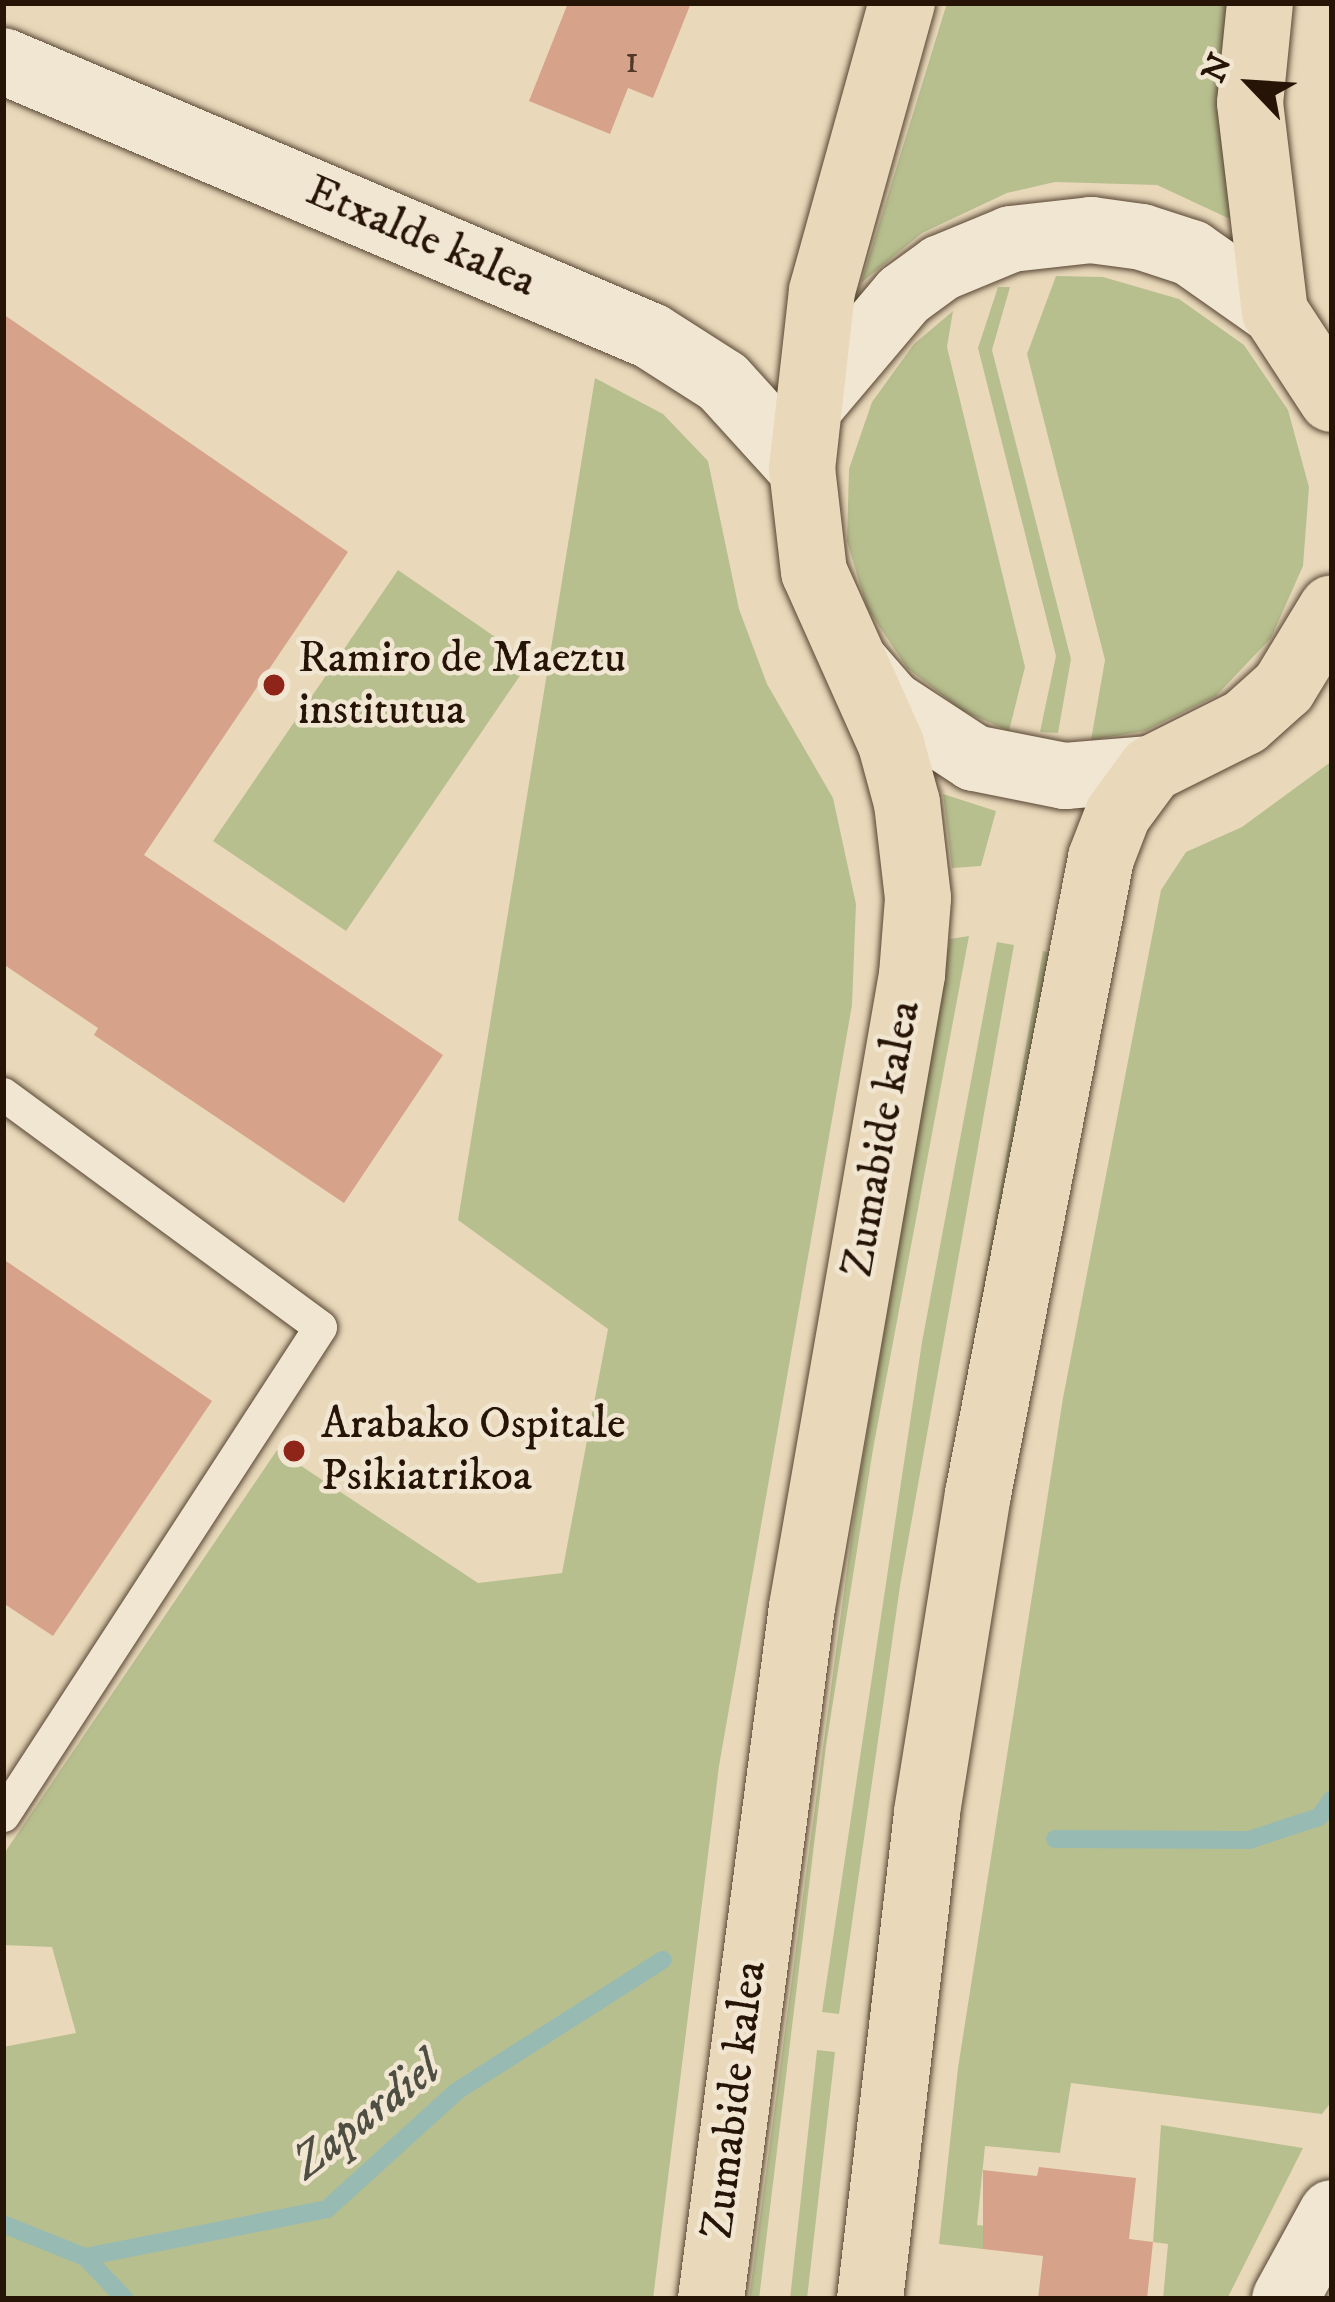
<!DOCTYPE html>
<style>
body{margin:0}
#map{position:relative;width:1335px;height:2302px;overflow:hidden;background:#e9d9ba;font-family:"IM FELL DW Pica",serif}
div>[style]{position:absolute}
.green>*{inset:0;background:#b8bf8f}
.stream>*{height:18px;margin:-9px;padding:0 9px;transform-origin:9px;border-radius:9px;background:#97bab3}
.building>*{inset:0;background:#d6a28a}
.roads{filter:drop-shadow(0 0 3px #574533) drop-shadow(0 0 3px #574533)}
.service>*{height:33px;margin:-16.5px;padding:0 16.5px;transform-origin:16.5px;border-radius:16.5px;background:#f1e6d2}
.minor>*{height:66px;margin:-33px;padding:0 33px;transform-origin:33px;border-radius:33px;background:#f1e6d2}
.primary>*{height:66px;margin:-33px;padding:0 33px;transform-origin:33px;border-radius:33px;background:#e9d9ba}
.dots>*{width:33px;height:33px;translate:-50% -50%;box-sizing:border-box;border:6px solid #f1e6d2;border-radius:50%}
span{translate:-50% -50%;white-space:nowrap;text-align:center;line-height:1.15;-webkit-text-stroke:9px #f1e6d2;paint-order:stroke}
.number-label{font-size:39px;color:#523827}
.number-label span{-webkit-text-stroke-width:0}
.street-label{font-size:45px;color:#261406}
.poi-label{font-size:45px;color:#261406}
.left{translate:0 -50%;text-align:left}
.water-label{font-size:48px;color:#4e4e43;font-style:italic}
.frame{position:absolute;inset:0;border:6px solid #261406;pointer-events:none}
.north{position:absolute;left:1191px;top:24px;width:120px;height:120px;-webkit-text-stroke:9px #f1e6d2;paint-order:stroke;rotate:295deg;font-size:33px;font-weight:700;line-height:48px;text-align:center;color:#261406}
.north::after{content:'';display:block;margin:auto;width:42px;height:54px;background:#261406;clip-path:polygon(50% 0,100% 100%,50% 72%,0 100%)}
</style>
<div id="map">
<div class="green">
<i style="clip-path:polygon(947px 3px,1247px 3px,1245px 226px,1157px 185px,1055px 182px,1007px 193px,922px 233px,861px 283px)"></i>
<i style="clip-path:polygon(1056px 276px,1103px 277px,1179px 299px,1244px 345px,1288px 410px,1309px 487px,1303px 566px,1271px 638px,1216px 696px,1145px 731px,1091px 740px,1105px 660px,1027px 354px)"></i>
<i style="clip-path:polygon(998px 287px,1010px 287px,992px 350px,1071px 659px,1058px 733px,1040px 732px,1056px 656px,978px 348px)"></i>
<i style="clip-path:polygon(953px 311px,947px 347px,1025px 667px,1009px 731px,963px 711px,907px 668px,867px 608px,847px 541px,849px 469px,872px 402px,914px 344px)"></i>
<i style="clip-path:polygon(595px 378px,663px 414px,708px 461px,739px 609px,767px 684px,833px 798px,856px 904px,852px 1005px,719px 1766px,653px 2299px,3px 2299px,3px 2047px,76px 2033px,52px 1947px,3px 1945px,3px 1855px,277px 1450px,478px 1583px,562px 1573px,608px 1329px,458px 1220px)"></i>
<i style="clip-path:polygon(398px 570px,530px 661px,346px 931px,213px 841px)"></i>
<i style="clip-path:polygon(1332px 761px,1332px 2101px,1322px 2114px,1071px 2083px,1060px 2153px,985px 2146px,977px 2225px,986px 2226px,983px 2249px,939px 2244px,958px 2068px,1063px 1398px,1161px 890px,1186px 852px,1242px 827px)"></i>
<i style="clip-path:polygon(943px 794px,996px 811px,981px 866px,952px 868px)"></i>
<i style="clip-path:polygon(969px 936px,873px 1449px,826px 1746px,759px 2299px,749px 2299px,858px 1487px,950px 939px)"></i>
<i style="clip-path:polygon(997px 942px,1014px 945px,900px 1586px,839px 2014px,822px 2012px,922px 1342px)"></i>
<i style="clip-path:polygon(1043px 951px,1056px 954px,877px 2019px,867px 2018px,930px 1580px)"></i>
<i style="clip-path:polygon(817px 2050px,835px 2052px,807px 2299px,790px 2299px)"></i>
<i style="clip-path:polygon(1161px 2125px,1303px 2148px,1227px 2299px,1163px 2299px,1168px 2244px,1153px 2242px)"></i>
</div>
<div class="stream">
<i style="left:1055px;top:1839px;width:194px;rotate:0.3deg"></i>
<i style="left:1249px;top:1840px;width:74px;rotate:-18.2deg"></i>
<i style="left:1319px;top:1817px;width:22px;rotate:-54deg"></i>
<i style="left:3px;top:2224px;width:88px;rotate:21.9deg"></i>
<i style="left:85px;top:2257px;width:58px;rotate:46.4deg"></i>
<i style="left:85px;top:2257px;width:247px;rotate:-11.2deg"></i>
<i style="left:327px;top:2209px;width:176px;rotate:-42.2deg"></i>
<i style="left:457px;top:2091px;width:244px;rotate:-32.5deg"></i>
</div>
<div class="building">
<i style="clip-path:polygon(568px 3px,691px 3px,653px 98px,628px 88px,610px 134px,529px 101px)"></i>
<i style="clip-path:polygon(3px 314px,348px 552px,144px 855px,443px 1055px,344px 1203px,94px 1035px,98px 1028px,3px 964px)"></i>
<i style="clip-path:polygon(3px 1259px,212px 1401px,53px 1636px,3px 1603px)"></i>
<i style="clip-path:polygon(1039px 2167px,1136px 2178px,1129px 2239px,1153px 2242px,1147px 2299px,1038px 2299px,1043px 2256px,983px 2249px,983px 2170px,1037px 2176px)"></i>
</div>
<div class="roads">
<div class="service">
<i style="left:3px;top:1094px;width:393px;rotate:36.3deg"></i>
<i style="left:320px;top:1327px;width:582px;rotate:123.01deg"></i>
</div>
<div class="minor">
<i style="left:3px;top:61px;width:704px;rotate:23deg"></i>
<i style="left:651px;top:336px;width:85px;rotate:32.6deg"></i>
<i style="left:723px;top:382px;width:118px;rotate:47.8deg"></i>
<i style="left:805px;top:412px;width:153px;rotate:-49.8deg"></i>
<i style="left:904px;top:295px;width:46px;rotate:-36.1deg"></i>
<i style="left:941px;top:268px;width:76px;rotate:-22.5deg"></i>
<i style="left:1011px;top:239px;width:81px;rotate:-6.4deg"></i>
<i style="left:1091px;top:230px;width:51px;rotate:7.8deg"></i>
<i style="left:1142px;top:237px;width:52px;rotate:18.1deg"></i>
<i style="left:1191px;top:253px;width:103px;rotate:35.1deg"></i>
<i style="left:857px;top:665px;width:50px;rotate:49deg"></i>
<i style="left:890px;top:703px;width:100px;rotate:33.2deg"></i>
<i style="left:974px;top:758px;width:93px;rotate:11.2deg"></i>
<i style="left:1065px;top:776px;width:86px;rotate:-4.7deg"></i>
<i style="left:1285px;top:2299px;width:98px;rotate:-61.3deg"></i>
</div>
<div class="primary">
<i style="left:1260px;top:3px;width:100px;rotate:95.7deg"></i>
<i style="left:1250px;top:103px;width:210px;rotate:83.2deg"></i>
<i style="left:1275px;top:312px;width:104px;rotate:56.8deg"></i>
<i style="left:711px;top:2299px;width:698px;rotate:-82.51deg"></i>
<i style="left:802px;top:1607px;width:642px;rotate:-80.13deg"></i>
<i style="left:912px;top:975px;width:77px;rotate:-85.5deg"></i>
<i style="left:918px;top:898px;width:96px;rotate:-96.6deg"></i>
<i style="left:907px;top:803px;width:61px;rotate:-105.2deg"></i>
<i style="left:891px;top:744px;width:188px;rotate:-114.1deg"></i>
<i style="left:814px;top:572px;width:104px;rotate:-96.6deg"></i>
<i style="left:802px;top:469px;width:179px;rotate:-83.6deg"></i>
<i style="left:822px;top:291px;width:299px;rotate:-74.5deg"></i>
<i style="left:870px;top:2299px;width:490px;rotate:-83.3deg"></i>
<i style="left:927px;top:1812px;width:322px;rotate:-80.9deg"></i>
<i style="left:978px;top:1494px;width:648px;rotate:-79.05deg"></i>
<i style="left:1101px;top:858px;width:47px;rotate:-68.9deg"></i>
<i style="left:1118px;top:814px;width:56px;rotate:-53.7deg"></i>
<i style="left:1151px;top:769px;width:105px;rotate:-26.6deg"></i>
<i style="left:1245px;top:722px;width:52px;rotate:-41.9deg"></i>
<i style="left:1284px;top:687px;width:92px;rotate:-58.7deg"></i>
</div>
</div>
<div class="dots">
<i style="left:274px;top:685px;background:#8f2418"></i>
<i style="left:294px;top:1451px;background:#8f2418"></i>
</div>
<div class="number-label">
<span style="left:632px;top:61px">1</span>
</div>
<div class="street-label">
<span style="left:421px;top:237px;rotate:23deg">Etxalde kalea</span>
<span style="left:882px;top:1139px;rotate:-80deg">Zumabide kalea</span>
<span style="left:735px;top:2100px;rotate:-83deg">Zumabide kalea</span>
</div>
<div class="poi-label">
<span class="left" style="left:298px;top:685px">Ramiro de Maeztu<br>institutua</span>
<span class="left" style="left:321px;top:1451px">Arabako Ospitale<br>Psikiatrikoa</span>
</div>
<div class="water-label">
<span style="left:366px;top:2116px;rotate:-38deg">Zapardiel</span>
</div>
<div class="frame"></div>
<div class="north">N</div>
</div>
